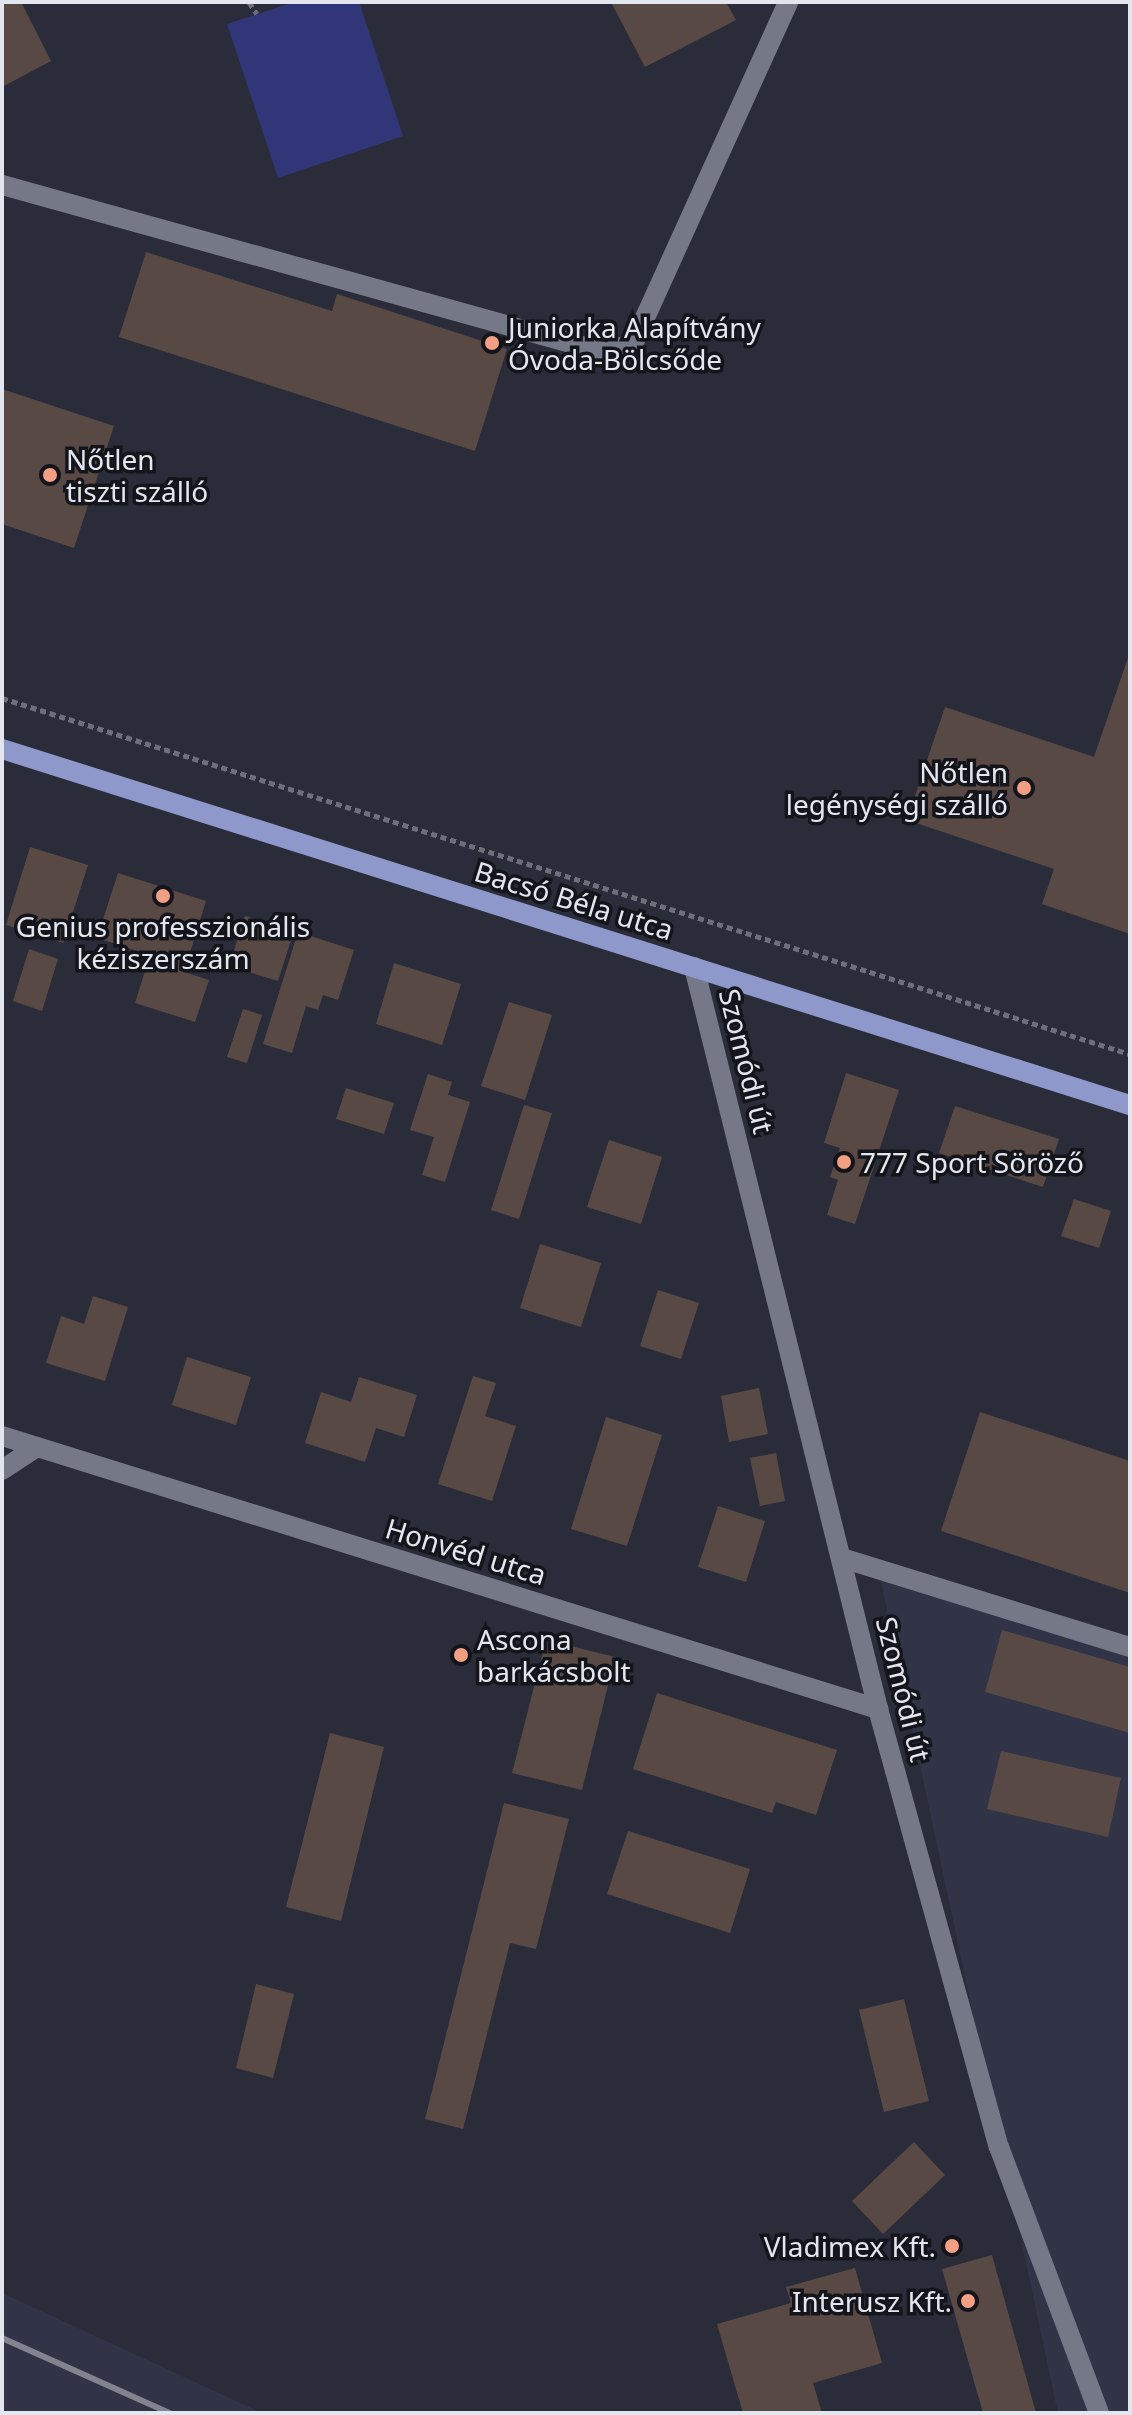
<!DOCTYPE html>
<meta charset="utf-8">
<style>
body{margin:0}
#map{position:relative;width:1132px;height:2415px;overflow:hidden;background:#2a2d39;font-family:"Noto Sans",sans-serif}
div>[style]{position:absolute}
.built>*{inset:0;background:#313447}
.green>*{inset:0;background:#313679}
.building>*{inset:0;background:#594944}
.path>*{height:5px;margin-top:-2.5px;transform-origin:0;background:repeating-linear-gradient(90deg,#6d707b 0 6px,transparent 0 10px)}
.service>*{height:20px;margin:-10px;padding:0 10px;transform-origin:10px;border-radius:10px;background:#757887}
.minor>*{height:20px;margin:-10px;padding:0 10px;transform-origin:10px;border-radius:10px;background:#757887}
.primary>*{height:20px;margin:-10px;padding:0 10px;transform-origin:10px;border-radius:10px;background:#8f98ca}
.rail>*{height:6px;margin:-3px;padding:0 3px;transform-origin:3px;border-radius:3px;background:#81848e}
.dots>*{width:22px;height:22px;translate:-50% -50%;box-sizing:border-box;border:4px solid #14151b;border-radius:50%}
span{translate:-50% -50%;white-space:nowrap;text-align:center;line-height:1.15;-webkit-text-stroke:7px #14151b;paint-order:stroke}
.poi-label{font-size:28px;color:#e4e6ef}
.left{translate:0 -50%;text-align:left}
.right{translate:-100% -50%;text-align:right}
.street-label{font-size:28px;color:#e4e6ef}
.frame{position:absolute;inset:0;border:4px solid #e4e6ef;pointer-events:none}
</style>
<div id="map">
<div class="built">
<i style="clip-path:polygon(880px 1577px,1130px 1655px,1130px 2413px,1058px 2413px)"></i>
<i style="clip-path:polygon(2px 2293px,262px 2413px,2px 2413px)"></i>
</div>
<div class="green">
<i style="clip-path:polygon(294px 2px,359px 2px,403px 136px,278px 178px,227px 24px)"></i>
</div>
<div class="building">
<i style="clip-path:polygon(2px 2px,21px 2px,51px 61px,2px 87px)"></i>
<i style="clip-path:polygon(611px 2px,726px 2px,736px 20px,645px 67px)"></i>
<i style="clip-path:polygon(146px 252px,332px 311px,337px 294px,507px 349px,475px 451px,119px 337px)"></i>
<i style="clip-path:polygon(2px 389px,114px 426px,74px 548px,2px 524px)"></i>
<i style="clip-path:polygon(1130px 652px,1130px 934px,1042px 904px,1054px 869px,907px 820px,945px 707px,1094px 757px)"></i>
<i style="clip-path:polygon(30px 847px,88px 865px,63px 943px,6px 925px)"></i>
<i style="clip-path:polygon(118px 873px,206px 901px,184px 972px,209px 980px,195px 1022px,135px 1003px,150px 955px,97px 938px)"></i>
<i style="clip-path:polygon(245px 916px,294px 931px,278px 981px,229px 966px)"></i>
<i style="clip-path:polygon(298px 932px,354px 950px,338px 1000px,323px 995px,318px 1010px,306px 1006px,292px 1053px,263px 1044px)"></i>
<i style="clip-path:polygon(29px 949px,58px 959px,42px 1011px,13px 1001px)"></i>
<i style="clip-path:polygon(394px 963px,461px 984px,442px 1045px,376px 1024px)"></i>
<i style="clip-path:polygon(509px 1002px,552px 1015px,525px 1100px,481px 1086px)"></i>
<i style="clip-path:polygon(243px 1009px,262px 1015px,247px 1063px,227px 1057px)"></i>
<i style="clip-path:polygon(846px 1073px,899px 1090px,855px 1224px,827px 1215px,838px 1180px,830px 1177px,840px 1148px,824px 1143px)"></i>
<i style="clip-path:polygon(428px 1074px,452px 1082px,448px 1095px,470px 1102px,445px 1182px,422px 1175px,434px 1137px,410px 1130px)"></i>
<i style="clip-path:polygon(346px 1088px,394px 1103px,384px 1134px,336px 1119px)"></i>
<i style="clip-path:polygon(524px 1105px,552px 1113px,519px 1219px,491px 1210px)"></i>
<i style="clip-path:polygon(955px 1106px,1059px 1139px,1043px 1187px,939px 1153px)"></i>
<i style="clip-path:polygon(609px 1140px,662px 1157px,641px 1224px,587px 1207px)"></i>
<i style="clip-path:polygon(1074px 1199px,1111px 1211px,1099px 1248px,1061px 1236px)"></i>
<i style="clip-path:polygon(540px 1244px,601px 1263px,581px 1327px,520px 1308px)"></i>
<i style="clip-path:polygon(658px 1290px,699px 1303px,681px 1359px,640px 1346px)"></i>
<i style="clip-path:polygon(93px 1296px,128px 1307px,105px 1381px,46px 1363px,61px 1316px,84px 1324px)"></i>
<i style="clip-path:polygon(187px 1357px,251px 1377px,236px 1425px,172px 1405px)"></i>
<i style="clip-path:polygon(473px 1376px,496px 1383px,485px 1416px,516px 1426px,492px 1501px,438px 1484px)"></i>
<i style="clip-path:polygon(359px 1377px,417px 1395px,404px 1437px,376px 1428px,365px 1462px,305px 1443px,321px 1392px,351px 1402px)"></i>
<i style="clip-path:polygon(759px 1388px,768px 1434px,729px 1442px,721px 1396px)"></i>
<i style="clip-path:polygon(980px 1412px,1130px 1461px,1130px 1593px,941px 1531px)"></i>
<i style="clip-path:polygon(606px 1417px,662px 1435px,627px 1546px,571px 1529px)"></i>
<i style="clip-path:polygon(776px 1453px,785px 1501px,760px 1506px,750px 1458px)"></i>
<i style="clip-path:polygon(718px 1506px,765px 1521px,746px 1582px,698px 1567px)"></i>
<i style="clip-path:polygon(1002px 1630px,1130px 1667px,1130px 1733px,985px 1692px)"></i>
<i style="clip-path:polygon(546px 1640px,615px 1657px,582px 1790px,512px 1773px)"></i>
<i style="clip-path:polygon(657px 1693px,837px 1750px,816px 1815px,776px 1802px,772px 1813px,633px 1769px)"></i>
<i style="clip-path:polygon(330px 1733px,384px 1747px,341px 1921px,286px 1907px)"></i>
<i style="clip-path:polygon(1001px 1751px,1121px 1778px,1108px 1837px,987px 1809px)"></i>
<i style="clip-path:polygon(504px 1803px,569px 1819px,536px 1949px,510px 1943px,463px 2129px,425px 2119px)"></i>
<i style="clip-path:polygon(628px 1831px,750px 1869px,730px 1933px,607px 1894px)"></i>
<i style="clip-path:polygon(256px 1984px,294px 1994px,273px 2078px,236px 2068px)"></i>
<i style="clip-path:polygon(904px 1999px,929px 2101px,884px 2112px,859px 2010px)"></i>
<i style="clip-path:polygon(914px 2142px,945px 2175px,883px 2234px,852px 2201px)"></i>
<i style="clip-path:polygon(992px 2255px,1036px 2413px,983px 2413px,942px 2269px)"></i>
<i style="clip-path:polygon(855px 2268px,882px 2363px,813px 2383px,822px 2413px,743px 2413px,717px 2324px,791px 2303px,786px 2287px)"></i>
</div>
<div class="path">
<i style="left:249px;top:2px;width:14px;rotate:56deg"></i>
<i style="left:2px;top:698px;width:1183px;rotate:17.52deg"></i>
</div>
<div class="service">
<i style="left:2px;top:185px;width:628px;rotate:15.52deg"></i>
<i style="left:607px;top:353px;width:29px;rotate:-22deg"></i>
<i style="left:634px;top:342px;width:373px;rotate:-65.6deg"></i>
<i style="left:842px;top:1558px;width:301px;rotate:17.2deg"></i>
</div>
<div class="minor">
<i style="left:694px;top:967px;width:764px;rotate:76.07deg"></i>
<i style="left:878px;top:1709px;width:454px;rotate:74.6deg"></i>
<i style="left:999px;top:2147px;width:284px;rotate:69.4deg"></i>
<i style="left:2px;top:1436px;width:918px;rotate:17.31deg"></i>
<i style="left:2px;top:1470px;width:42px;rotate:-33.3deg"></i>
</div>
<div class="primary">
<i style="left:2px;top:749px;width:1183px;rotate:17.52deg"></i>
</div>
<div class="rail">
<i style="left:2px;top:2338px;width:184px;rotate:24.1deg"></i>
</div>
<div class="dots">
<i style="left:492px;top:343px;background:#f39f83"></i>
<i style="left:50px;top:475px;background:#f39f83"></i>
<i style="left:1024px;top:788px;background:#f39f83"></i>
<i style="left:163px;top:896px;background:#f39f83"></i>
<i style="left:844px;top:1162px;background:#f39f83"></i>
<i style="left:461px;top:1655px;background:#f39f83"></i>
<i style="left:952px;top:2246px;background:#f39f83"></i>
<i style="left:968px;top:2301px;background:#f39f83"></i>
</div>
<div class="poi-label">
<span class="left" style="left:508px;top:343px">Juniorka Alapítvány<br>Óvoda-Bölcsőde</span>
<span class="left" style="left:66px;top:475px">Nőtlen<br>tiszti szálló</span>
<span class="right" style="left:1008px;top:788px">Nőtlen<br>legénységi szálló</span>
<span style="left:163px;top:942px">Genius professzionális<br>kéziszerszám</span>
<span class="left" style="left:860px;top:1162px">777 Sport Söröző</span>
<span class="left" style="left:477px;top:1655px">Ascona<br>barkácsbolt</span>
<span class="right" style="left:936px;top:2246px">Vladimex Kft.</span>
<span class="right" style="left:952px;top:2301px">Interusz Kft.</span>
</div>
<div class="street-label">
<span style="left:574px;top:900px;rotate:17deg">Bacsó Béla utca</span>
<span style="left:747px;top:1061px;rotate:76deg">Szomódi út</span>
<span style="left:466px;top:1551px;rotate:17deg">Honvéd utca</span>
<span style="left:904px;top:1689px;rotate:76deg">Szomódi út</span>
</div>
<div class="frame"></div>
</div>
